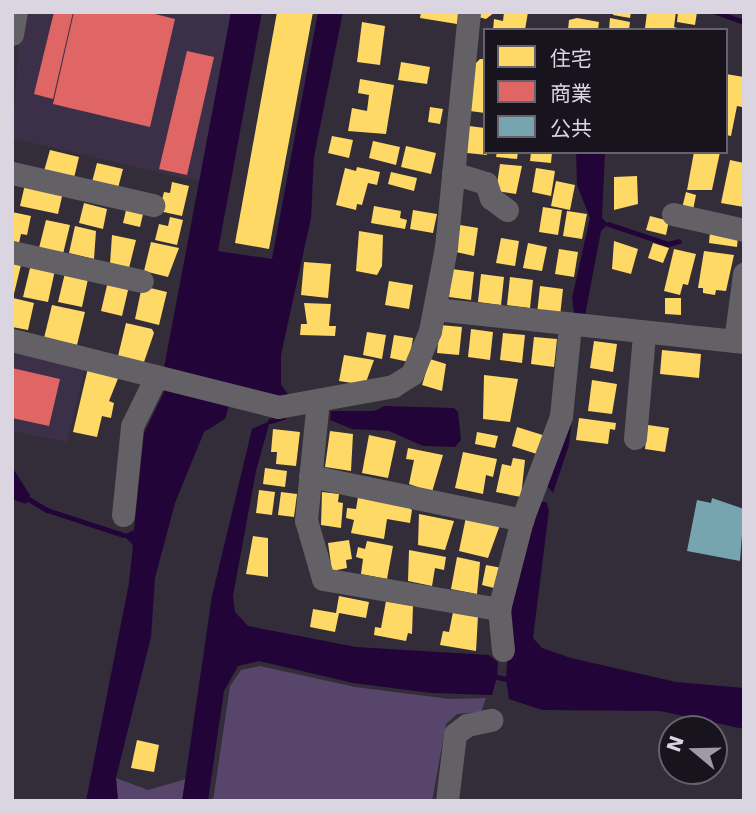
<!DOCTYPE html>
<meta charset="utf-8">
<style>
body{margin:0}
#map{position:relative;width:756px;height:813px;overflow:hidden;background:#322d38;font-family:"DejaVu Sans","Noto Sans JP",sans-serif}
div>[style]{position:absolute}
.built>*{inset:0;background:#3c3048}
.green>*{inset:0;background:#57456b}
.water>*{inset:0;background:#230439}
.homes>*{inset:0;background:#ffd966}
.shops>*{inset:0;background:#e06666}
.public>*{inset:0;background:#76a5af}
.stream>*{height:5px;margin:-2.5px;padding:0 2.5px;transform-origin:2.5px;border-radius:2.5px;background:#230439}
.minor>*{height:23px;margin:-11.5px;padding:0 11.5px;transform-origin:11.5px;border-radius:11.5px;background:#636166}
span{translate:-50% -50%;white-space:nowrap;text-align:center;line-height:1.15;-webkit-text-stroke:7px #18141d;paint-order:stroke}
.frame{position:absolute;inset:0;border:14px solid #dad5e1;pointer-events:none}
.legend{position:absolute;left:483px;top:28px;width:245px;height:126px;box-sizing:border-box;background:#18141d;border:2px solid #66616b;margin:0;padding:9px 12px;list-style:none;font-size:21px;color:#dad5e1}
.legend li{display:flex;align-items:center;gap:14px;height:35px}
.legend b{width:35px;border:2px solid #66616b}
.north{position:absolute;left:658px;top:715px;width:70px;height:70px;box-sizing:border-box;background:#18141d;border:2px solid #66616b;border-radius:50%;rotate:289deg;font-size:19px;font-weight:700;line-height:28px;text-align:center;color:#dad5e1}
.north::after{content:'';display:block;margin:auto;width:24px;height:32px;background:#9f9aa6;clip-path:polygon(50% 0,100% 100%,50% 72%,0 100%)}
</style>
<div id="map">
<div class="built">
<i style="clip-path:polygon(27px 12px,231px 12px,200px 182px,12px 138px,19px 41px)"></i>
<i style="clip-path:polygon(12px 346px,86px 363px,67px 442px,12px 431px)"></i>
</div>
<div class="green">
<i style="clip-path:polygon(260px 666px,355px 687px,450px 699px,486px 698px,481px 712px,457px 714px,446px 724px,432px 801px,213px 801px,230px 686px,241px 670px)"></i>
<i style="clip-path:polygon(116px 778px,148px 790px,186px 779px,182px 801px,118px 801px)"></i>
</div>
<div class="water">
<i style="clip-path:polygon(231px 12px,262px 12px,218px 251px,272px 259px,318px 12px,343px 12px,314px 157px,311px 218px,281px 355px,281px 385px,291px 398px,273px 398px,164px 368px)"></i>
<i style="clip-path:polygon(576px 152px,605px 152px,602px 218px,608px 224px,601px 231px,580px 342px,569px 445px,553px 493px,546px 485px,575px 320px,572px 298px,590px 218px,577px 185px)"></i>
<i style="clip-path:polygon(165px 390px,229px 405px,225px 419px,204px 432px,175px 503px,155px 578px,151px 637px,116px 778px,118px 801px,86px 801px,129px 583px,133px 545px,123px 535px,134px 530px,144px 433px)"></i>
<i style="clip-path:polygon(385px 406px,454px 408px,458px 412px,461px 440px,455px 447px,423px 446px,389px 431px,352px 429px,330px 420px,331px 411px,374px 411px)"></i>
<i style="clip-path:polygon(270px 421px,256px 471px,233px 596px,235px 612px,248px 626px,356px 647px,489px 655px,498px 662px,497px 677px,492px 695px,431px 693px,353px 683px,259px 661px,238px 666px,224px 691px,208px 801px,182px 801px,212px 596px,252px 429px)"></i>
<i style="clip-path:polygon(12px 467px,30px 495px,26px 504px,12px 499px)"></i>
<i style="clip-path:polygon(539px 502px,546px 502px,549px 510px,533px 638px,542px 648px,571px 658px,676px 682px,744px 688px,744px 729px,660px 711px,542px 710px,509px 699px,506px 679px,511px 604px)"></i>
</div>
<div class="homes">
<i style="clip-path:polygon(277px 12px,313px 12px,269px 249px,235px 243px)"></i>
<i style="clip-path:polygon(421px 12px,459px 12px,457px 24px,420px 18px)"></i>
<i style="clip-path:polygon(479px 12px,495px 12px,486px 19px,478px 17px)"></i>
<i style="clip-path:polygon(504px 12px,528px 12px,525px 30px,493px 30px,494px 19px,503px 21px)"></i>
<i style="clip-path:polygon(613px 12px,631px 12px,630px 18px,613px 15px)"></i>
<i style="clip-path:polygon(647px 12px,676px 12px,674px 27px,684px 30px,645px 28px)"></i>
<i style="clip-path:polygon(678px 12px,697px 12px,695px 25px,677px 22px)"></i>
<i style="clip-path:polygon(577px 18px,599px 22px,598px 30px,568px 30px,569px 20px)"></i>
<i style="clip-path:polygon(610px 18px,630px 22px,629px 30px,609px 30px)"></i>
<i style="clip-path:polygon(362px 22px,385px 26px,380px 65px,357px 62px)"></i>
<i style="clip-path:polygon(480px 59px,485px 59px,485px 113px,470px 111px,475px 64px)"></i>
<i style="clip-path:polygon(401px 62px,430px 67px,427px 84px,398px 80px)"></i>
<i style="clip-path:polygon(726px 74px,744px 77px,742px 107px,737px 106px,731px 136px,726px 135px)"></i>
<i style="clip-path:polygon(360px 79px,394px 85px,386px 134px,348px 131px,352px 108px,367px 111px,369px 95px,358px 93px)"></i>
<i style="clip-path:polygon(430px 107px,443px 109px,440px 124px,428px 122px)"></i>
<i style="clip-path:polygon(469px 126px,485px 128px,487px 155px,467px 153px)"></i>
<i style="clip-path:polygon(332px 136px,353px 140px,349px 158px,328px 153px)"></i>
<i style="clip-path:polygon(373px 141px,400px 147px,396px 165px,369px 158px)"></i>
<i style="clip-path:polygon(406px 146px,436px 153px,431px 174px,401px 167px)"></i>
<i style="clip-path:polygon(50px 150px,79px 157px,74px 178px,44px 171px)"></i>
<i style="clip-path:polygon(497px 152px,518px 152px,517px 159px,496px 157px)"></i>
<i style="clip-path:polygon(531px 152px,552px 152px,551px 163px,530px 161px)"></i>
<i style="clip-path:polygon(694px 152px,720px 152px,712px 190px,687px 190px)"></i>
<i style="clip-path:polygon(730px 160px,744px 163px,744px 207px,721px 203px)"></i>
<i style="clip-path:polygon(97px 163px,123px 169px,118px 188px,92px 182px)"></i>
<i style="clip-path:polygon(500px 164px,522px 166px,516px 194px,496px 191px)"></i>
<i style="clip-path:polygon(357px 167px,380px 172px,377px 185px,368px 183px,362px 205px,357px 204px,356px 210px,336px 205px,345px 168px,356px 171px)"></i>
<i style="clip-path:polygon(536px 168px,555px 171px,551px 196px,532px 192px)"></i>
<i style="clip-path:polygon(391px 172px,417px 178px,414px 191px,388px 184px)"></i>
<i style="clip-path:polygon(637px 176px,638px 204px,614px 210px,614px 177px)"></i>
<i style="clip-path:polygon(26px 180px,64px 188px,58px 214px,20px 206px)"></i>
<i style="clip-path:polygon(556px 181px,575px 185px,570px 210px,551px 206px)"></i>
<i style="clip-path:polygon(172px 182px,189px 186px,182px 216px,159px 211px,164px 192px,170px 193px)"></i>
<i style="clip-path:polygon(686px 192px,696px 195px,693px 210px,682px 208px)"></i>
<i style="clip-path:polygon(84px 203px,107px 209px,103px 229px,79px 223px)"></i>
<i style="clip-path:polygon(127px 206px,144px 210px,140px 227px,123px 223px)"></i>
<i style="clip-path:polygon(374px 206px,401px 211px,400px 218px,407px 220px,405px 229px,371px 223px)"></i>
<i style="clip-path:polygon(543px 207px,562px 210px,558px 235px,539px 232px)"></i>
<i style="clip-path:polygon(413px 210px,437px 214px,433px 233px,410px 229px)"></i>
<i style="clip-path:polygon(567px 211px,587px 214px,582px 239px,563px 236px)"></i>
<i style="clip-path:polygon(12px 212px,31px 216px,27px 235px,21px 234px,19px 243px,12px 241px)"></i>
<i style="clip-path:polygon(650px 216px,669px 221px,666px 235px,646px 230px)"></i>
<i style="clip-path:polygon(170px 217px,183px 220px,177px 245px,155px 240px,159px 224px,168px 226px)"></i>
<i style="clip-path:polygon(46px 220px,70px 225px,63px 254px,39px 248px)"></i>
<i style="clip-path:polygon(460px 225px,478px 228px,474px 256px,456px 252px)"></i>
<i style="clip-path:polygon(75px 226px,96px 231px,94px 259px,69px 253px)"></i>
<i style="clip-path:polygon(359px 231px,383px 235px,382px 266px,377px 275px,356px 271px)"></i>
<i style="clip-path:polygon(710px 232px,738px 236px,737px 247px,709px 243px)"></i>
<i style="clip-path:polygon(112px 235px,136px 240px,129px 268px,110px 264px)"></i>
<i style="clip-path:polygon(501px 238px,519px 241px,515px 266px,496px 263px)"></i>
<i style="clip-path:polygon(614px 241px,638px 249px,631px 274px,612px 269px)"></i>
<i style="clip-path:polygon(151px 242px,179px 248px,168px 277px,144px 271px)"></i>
<i style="clip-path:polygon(528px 243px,547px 247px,542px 271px,523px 268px)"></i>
<i style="clip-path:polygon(653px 243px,669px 248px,663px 263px,648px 258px)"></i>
<i style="clip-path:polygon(559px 249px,578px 252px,574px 277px,555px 274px)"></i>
<i style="clip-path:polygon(674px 249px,696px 254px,688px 285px,683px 284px,680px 295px,664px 291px)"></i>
<i style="clip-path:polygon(704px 251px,734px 255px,726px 291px,716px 290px,715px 295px,703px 293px,703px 288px,698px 288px)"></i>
<i style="clip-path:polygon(304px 262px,331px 264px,328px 298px,301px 295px)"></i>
<i style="clip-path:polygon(13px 263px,21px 265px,13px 298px,34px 303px,28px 330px,12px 327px)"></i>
<i style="clip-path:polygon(31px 264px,55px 270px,48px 302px,23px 297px)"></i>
<i style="clip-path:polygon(452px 269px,474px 272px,471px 300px,449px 297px)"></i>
<i style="clip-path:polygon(65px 273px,88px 279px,82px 307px,58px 302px)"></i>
<i style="clip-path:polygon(481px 274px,504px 277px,501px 305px,478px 302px)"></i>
<i style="clip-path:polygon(510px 277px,533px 280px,530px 308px,507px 305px)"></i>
<i style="clip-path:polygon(108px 281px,129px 286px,122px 316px,101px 311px)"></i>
<i style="clip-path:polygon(389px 281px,413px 285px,409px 309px,385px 305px)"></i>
<i style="clip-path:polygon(142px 286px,167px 292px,159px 325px,135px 319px)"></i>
<i style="clip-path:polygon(540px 286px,563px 289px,560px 316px,537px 314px)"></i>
<i style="clip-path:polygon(665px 298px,681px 298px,681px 315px,665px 314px)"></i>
<i style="clip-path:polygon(304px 303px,331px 304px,329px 326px,336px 326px,335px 336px,300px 335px,301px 324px,307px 324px)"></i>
<i style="clip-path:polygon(52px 305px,85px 312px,77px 345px,44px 338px)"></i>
<i style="clip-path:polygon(126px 323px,152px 329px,154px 333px,144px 362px,118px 356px)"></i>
<i style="clip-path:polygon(440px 325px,462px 327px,459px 355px,437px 353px)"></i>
<i style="clip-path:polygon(471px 329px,493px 332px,490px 360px,468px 357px)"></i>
<i style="clip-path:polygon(367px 332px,386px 335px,382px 359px,363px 355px)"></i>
<i style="clip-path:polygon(503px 333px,525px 335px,522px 363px,500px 360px)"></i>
<i style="clip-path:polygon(394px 335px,413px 338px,409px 362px,390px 358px)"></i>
<i style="clip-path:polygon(534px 337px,557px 339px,554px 367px,531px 364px)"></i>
<i style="clip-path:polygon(594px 341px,617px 344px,613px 372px,590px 368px)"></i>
<i style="clip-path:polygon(662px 350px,701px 354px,699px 378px,660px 374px)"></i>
<i style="clip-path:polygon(344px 355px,374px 360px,365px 385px,339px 381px)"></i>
<i style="clip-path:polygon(430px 359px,446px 364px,442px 391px,422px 385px)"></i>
<i style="clip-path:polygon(88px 368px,119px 376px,109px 401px,114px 403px,111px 418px,102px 416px,97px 437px,73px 432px)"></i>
<i style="clip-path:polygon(484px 375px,518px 379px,510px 422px,483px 419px)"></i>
<i style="clip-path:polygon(592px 380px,617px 384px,612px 414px,588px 411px)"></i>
<i style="clip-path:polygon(579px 418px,616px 423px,615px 430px,610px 429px,608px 444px,576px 440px)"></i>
<i style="clip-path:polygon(648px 425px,669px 428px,665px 452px,645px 449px)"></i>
<i style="clip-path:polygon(517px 427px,549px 437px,543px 456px,512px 446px)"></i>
<i style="clip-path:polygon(273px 429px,300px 432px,296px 466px,276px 464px,277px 452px,271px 452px)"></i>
<i style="clip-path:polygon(330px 431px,353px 434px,351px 471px,325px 467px)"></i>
<i style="clip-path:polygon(477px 432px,498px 436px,495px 448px,475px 444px)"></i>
<i style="clip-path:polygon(369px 435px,396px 441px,388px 478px,362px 473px)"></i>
<i style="clip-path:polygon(408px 448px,443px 455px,432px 492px,409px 484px,414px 460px,406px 459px)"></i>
<i style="clip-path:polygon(463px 452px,497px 459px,493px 477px,486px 475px,483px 494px,455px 488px)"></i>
<i style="clip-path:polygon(513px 458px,525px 460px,521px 497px,496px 492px,502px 464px,511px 466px)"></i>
<i style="clip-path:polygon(265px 468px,287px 471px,285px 487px,263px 484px)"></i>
<i style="clip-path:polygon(259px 490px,275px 492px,272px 515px,256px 513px)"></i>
<i style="clip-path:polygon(281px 492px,297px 494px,294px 517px,278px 515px)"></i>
<i style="clip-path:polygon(322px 492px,339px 494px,338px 502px,343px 503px,341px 528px,321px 525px)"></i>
<i style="clip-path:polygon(358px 497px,405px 505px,412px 510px,410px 523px,387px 519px,384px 539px,351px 533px,354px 520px,346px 518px,347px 508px,356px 509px)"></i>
<i style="clip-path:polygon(419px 514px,454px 521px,445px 550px,418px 545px)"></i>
<i style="clip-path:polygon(466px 517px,500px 525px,488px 558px,459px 551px)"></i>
<i style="clip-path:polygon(253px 536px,268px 538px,268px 577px,246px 574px)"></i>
<i style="clip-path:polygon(349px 540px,352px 559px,346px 560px,347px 568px,332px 571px,328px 543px)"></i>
<i style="clip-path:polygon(367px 541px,393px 546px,387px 579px,361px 574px,363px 559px,356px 557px,358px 547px,365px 549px)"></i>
<i style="clip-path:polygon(409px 550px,446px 557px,444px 570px,435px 568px,432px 586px,408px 581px)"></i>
<i style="clip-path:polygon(457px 557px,480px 562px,477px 594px,451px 589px)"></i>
<i style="clip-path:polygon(486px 565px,502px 568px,498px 589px,482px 585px)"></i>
<i style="clip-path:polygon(339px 596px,369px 602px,366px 618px,339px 613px,335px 632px,310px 627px,313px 609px,336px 613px)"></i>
<i style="clip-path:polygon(386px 601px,413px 606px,412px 634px,408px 633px,406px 641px,374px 635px,375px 627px,381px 628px)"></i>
<i style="clip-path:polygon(453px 612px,478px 616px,476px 651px,440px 645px,443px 631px,449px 632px)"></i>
<i style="clip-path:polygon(137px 740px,159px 745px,154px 772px,131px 768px)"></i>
</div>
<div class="shops">
<i style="clip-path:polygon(54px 12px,73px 12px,53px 99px,34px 94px)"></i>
<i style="clip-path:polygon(74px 12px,147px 12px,175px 19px,150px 127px,53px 104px)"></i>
<i style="clip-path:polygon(187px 51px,214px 57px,187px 175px,159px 169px)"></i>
<i style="clip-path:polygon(12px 368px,60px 379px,49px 426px,12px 418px)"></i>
</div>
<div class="public">
<i style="clip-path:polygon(712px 498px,744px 509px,740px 561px,687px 551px,697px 500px,711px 503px)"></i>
</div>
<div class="stream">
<i style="left:716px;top:12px;width:30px;rotate:20deg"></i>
<i style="left:608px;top:224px;width:63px;rotate:18.4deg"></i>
<i style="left:668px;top:244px;width:11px;rotate:-15deg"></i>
<i style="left:270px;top:421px;width:14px;rotate:-17deg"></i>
<i style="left:25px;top:497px;width:26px;rotate:31deg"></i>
<i style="left:47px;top:510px;width:80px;rotate:18.2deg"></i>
<i style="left:497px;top:677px;width:9px;rotate:13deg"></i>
</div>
<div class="minor">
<i style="left:12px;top:34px;width:22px;rotate:-80deg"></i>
<i style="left:12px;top:173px;width:145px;rotate:12.8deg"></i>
<i style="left:453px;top:173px;width:34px;rotate:17deg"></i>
<i style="left:486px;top:183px;width:16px;rotate:72deg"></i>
<i style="left:491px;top:198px;width:20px;rotate:37deg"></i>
<i style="left:673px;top:214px;width:73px;rotate:12.7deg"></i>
<i style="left:12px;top:252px;width:133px;rotate:12.6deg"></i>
<i style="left:435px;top:309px;width:311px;rotate:6.1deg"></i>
<i style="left:12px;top:340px;width:274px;rotate:14.1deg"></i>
<i style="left:278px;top:407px;width:117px;rotate:-10.3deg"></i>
<i style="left:393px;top:386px;width:22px;rotate:-32deg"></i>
<i style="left:412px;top:374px;width:47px;rotate:-67.3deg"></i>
<i style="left:430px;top:331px;width:86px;rotate:-79.2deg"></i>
<i style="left:446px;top:247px;width:236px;rotate:-84.4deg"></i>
<i style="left:735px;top:341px;width:68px;rotate:-82.3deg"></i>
<i style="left:318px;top:400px;width:121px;rotate:95.7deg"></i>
<i style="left:306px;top:520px;width:61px;rotate:73.9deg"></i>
<i style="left:323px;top:579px;width:179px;rotate:9.7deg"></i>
<i style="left:635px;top:438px;width:103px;rotate:-85deg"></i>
<i style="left:310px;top:476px;width:217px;rotate:11.7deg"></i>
<i style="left:123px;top:515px;width:89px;rotate:-84.2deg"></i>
<i style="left:132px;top:426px;width:55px;rotate:-63.9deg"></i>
<i style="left:503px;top:650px;width:41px;rotate:-95.6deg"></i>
<i style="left:499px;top:609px;width:92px;rotate:-75.5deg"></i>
<i style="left:522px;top:520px;width:111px;rotate:-69.4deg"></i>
<i style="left:561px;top:416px;width:90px;rotate:-84.3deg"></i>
<i style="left:447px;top:801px;width:67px;rotate:-83.2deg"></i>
<i style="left:455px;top:734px;width:15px;rotate:-37deg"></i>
<i style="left:467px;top:725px;width:25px;rotate:-12deg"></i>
</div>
<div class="frame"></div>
<ul class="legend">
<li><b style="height:19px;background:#ffd966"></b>住宅</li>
<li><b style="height:19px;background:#e06666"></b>商業</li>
<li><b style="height:19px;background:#76a5af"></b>公共</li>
</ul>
<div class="north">N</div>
</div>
